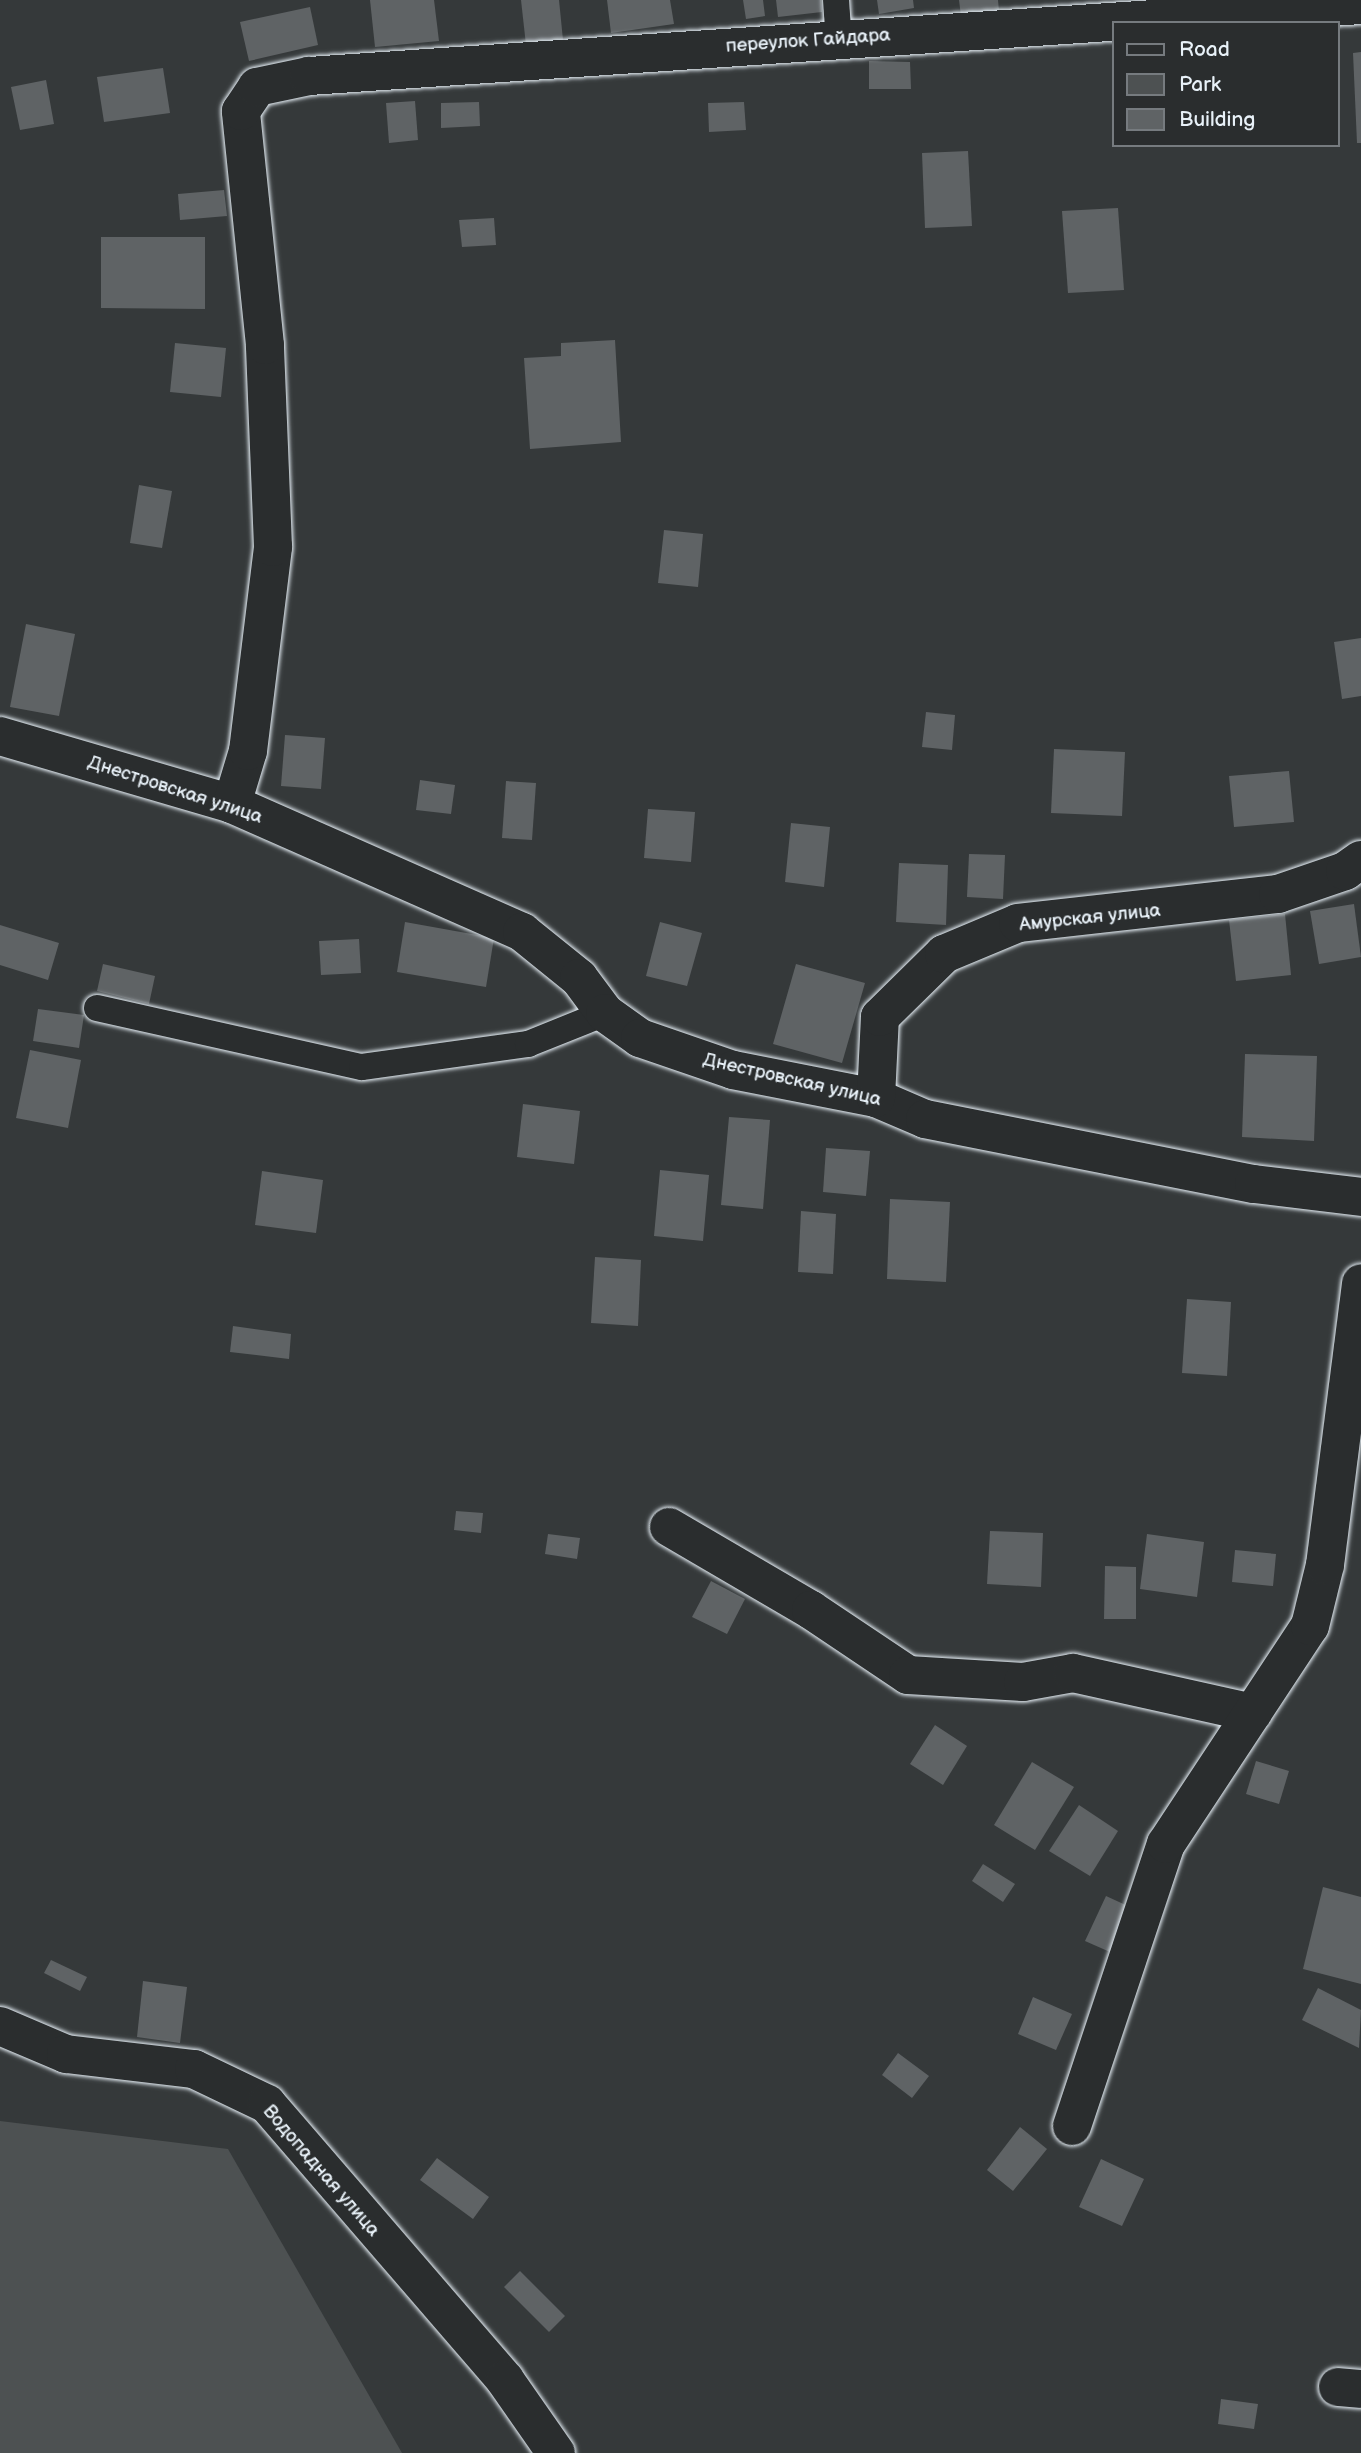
<!DOCTYPE html>
<meta charset="utf-8">
<style>
body{margin:0}
#map{position:relative;width:1361px;height:2453px;overflow:hidden;background:#35393a;font-family:"Balsamiq Sans",sans-serif}
div>[style]{position:absolute}
.green>*{inset:0;background:#4d5152}
.building>*{inset:0;background:#5f6365}
.roads{filter:drop-shadow(0 0 2px #e8f1f8) drop-shadow(0 0 2px #e8f1f8)}
.lane>*{height:26px;margin:-13px;padding:0 13px;transform-origin:13px;border-radius:13px;background:#2a2d2e}
.street>*{height:38px;margin:-19px;padding:0 19px;transform-origin:19px;border-radius:19px;background:#2a2d2e}
span{translate:-50% -50%;white-space:nowrap;text-align:center;line-height:1.15;-webkit-text-stroke:5px #2a2d2e;paint-order:stroke}
.street-label{font-size:19px;color:#e8f1f8}
.legend{position:absolute;left:1112px;top:21px;width:228px;height:126px;box-sizing:border-box;background:#2a2d2e;border:2px solid #767b7f;margin:0;padding:9px 12px;list-style:none;font-size:21px;color:#e8f1f8}
.legend li{display:flex;align-items:center;gap:14px;height:35px}
.legend b{width:35px;border:2px solid #767b7f}
</style>
<div id="map">
<div class="green">
<i style="clip-path:polygon(0 2121px,228px 2149px,402px 2453px,0 2453px)"></i>
</div>
<div class="building">
<i style="clip-path:polygon(370px 0,434px 0,439px 41px,375px 47px)"></i>
<i style="clip-path:polygon(521px 0,559px 0,563px 40px,526px 45px)"></i>
<i style="clip-path:polygon(607px 0,670px 0,674px 24px,611px 33px)"></i>
<i style="clip-path:polygon(743px 0,763px 0,765px 16px,746px 19px)"></i>
<i style="clip-path:polygon(776px 0,821px 0,822px 12px,778px 17px)"></i>
<i style="clip-path:polygon(877px 0,913px 0,914px 8px,879px 14px)"></i>
<i style="clip-path:polygon(959px 0,998px 0,999px 11px,961px 16px)"></i>
<i style="clip-path:polygon(310px 7px,318px 45px,249px 61px,240px 22px)"></i>
<i style="clip-path:polygon(1361px 52px,1361px 143px,1357px 143px,1353px 53px)"></i>
<i style="clip-path:polygon(869px 61px,910px 62px,911px 89px,869px 89px)"></i>
<i style="clip-path:polygon(163px 68px,170px 113px,104px 122px,97px 77px)"></i>
<i style="clip-path:polygon(46px 80px,54px 124px,20px 130px,11px 87px)"></i>
<i style="clip-path:polygon(415px 101px,418px 140px,389px 143px,386px 103px)"></i>
<i style="clip-path:polygon(479px 102px,480px 126px,441px 128px,441px 103px)"></i>
<i style="clip-path:polygon(744px 102px,746px 130px,709px 132px,708px 103px)"></i>
<i style="clip-path:polygon(968px 151px,972px 226px,925px 228px,922px 153px)"></i>
<i style="clip-path:polygon(224px 190px,227px 216px,180px 220px,178px 194px)"></i>
<i style="clip-path:polygon(1118px 208px,1124px 290px,1068px 293px,1062px 211px)"></i>
<i style="clip-path:polygon(494px 218px,496px 245px,462px 247px,459px 220px)"></i>
<i style="clip-path:polygon(101px 237px,205px 237px,205px 309px,101px 308px)"></i>
<i style="clip-path:polygon(615px 340px,621px 442px,530px 449px,524px 358px,561px 356px,561px 343px)"></i>
<i style="clip-path:polygon(175px 343px,226px 348px,221px 397px,170px 392px)"></i>
<i style="clip-path:polygon(139px 485px,172px 491px,162px 548px,130px 543px)"></i>
<i style="clip-path:polygon(664px 530px,703px 534px,698px 587px,658px 583px)"></i>
<i style="clip-path:polygon(26px 624px,75px 634px,59px 716px,10px 707px)"></i>
<i style="clip-path:polygon(1361px 638px,1361px 696px,1342px 699px,1334px 642px)"></i>
<i style="clip-path:polygon(926px 712px,955px 715px,952px 750px,922px 747px)"></i>
<i style="clip-path:polygon(285px 735px,325px 738px,321px 789px,281px 786px)"></i>
<i style="clip-path:polygon(1054px 749px,1125px 752px,1122px 816px,1051px 813px)"></i>
<i style="clip-path:polygon(1289px 771px,1294px 822px,1234px 827px,1229px 776px)"></i>
<i style="clip-path:polygon(420px 780px,455px 785px,451px 814px,416px 810px)"></i>
<i style="clip-path:polygon(506px 781px,536px 783px,532px 840px,502px 838px)"></i>
<i style="clip-path:polygon(648px 809px,695px 812px,691px 862px,644px 858px)"></i>
<i style="clip-path:polygon(791px 823px,830px 827px,824px 887px,785px 882px)"></i>
<i style="clip-path:polygon(969px 854px,1005px 855px,1003px 899px,967px 897px)"></i>
<i style="clip-path:polygon(899px 863px,948px 865px,946px 925px,896px 922px)"></i>
<i style="clip-path:polygon(1354px 904px,1361px 957px,1319px 964px,1310px 911px)"></i>
<i style="clip-path:polygon(1285px 914px,1291px 975px,1236px 981px,1229px 920px)"></i>
<i style="clip-path:polygon(405px 922px,494px 938px,486px 987px,397px 972px)"></i>
<i style="clip-path:polygon(660px 922px,702px 933px,687px 986px,646px 976px)"></i>
<i style="clip-path:polygon(0 925px,59px 943px,48px 980px,0 965px)"></i>
<i style="clip-path:polygon(359px 939px,361px 973px,321px 975px,319px 941px)"></i>
<i style="clip-path:polygon(103px 964px,155px 976px,149px 1004px,97px 991px)"></i>
<i style="clip-path:polygon(796px 964px,865px 983px,842px 1063px,773px 1044px)"></i>
<i style="clip-path:polygon(38px 1009px,84px 1015px,79px 1048px,33px 1041px)"></i>
<i style="clip-path:polygon(30px 1050px,81px 1060px,68px 1128px,16px 1118px)"></i>
<i style="clip-path:polygon(1245px 1054px,1317px 1056px,1314px 1141px,1242px 1137px)"></i>
<i style="clip-path:polygon(523px 1104px,580px 1111px,574px 1164px,517px 1157px)"></i>
<i style="clip-path:polygon(729px 1117px,770px 1120px,763px 1209px,721px 1205px)"></i>
<i style="clip-path:polygon(826px 1148px,870px 1151px,866px 1196px,823px 1192px)"></i>
<i style="clip-path:polygon(660px 1170px,709px 1175px,703px 1241px,654px 1236px)"></i>
<i style="clip-path:polygon(262px 1171px,323px 1180px,316px 1233px,255px 1225px)"></i>
<i style="clip-path:polygon(890px 1199px,950px 1202px,946px 1282px,887px 1279px)"></i>
<i style="clip-path:polygon(801px 1211px,836px 1214px,833px 1274px,798px 1272px)"></i>
<i style="clip-path:polygon(595px 1257px,641px 1260px,638px 1326px,591px 1323px)"></i>
<i style="clip-path:polygon(1187px 1299px,1231px 1302px,1227px 1376px,1182px 1373px)"></i>
<i style="clip-path:polygon(233px 1326px,291px 1334px,289px 1359px,230px 1352px)"></i>
<i style="clip-path:polygon(456px 1511px,483px 1513px,481px 1533px,454px 1530px)"></i>
<i style="clip-path:polygon(990px 1531px,1043px 1533px,1041px 1587px,987px 1584px)"></i>
<i style="clip-path:polygon(548px 1534px,580px 1538px,577px 1559px,545px 1554px)"></i>
<i style="clip-path:polygon(1147px 1534px,1204px 1542px,1197px 1597px,1140px 1589px)"></i>
<i style="clip-path:polygon(1235px 1550px,1276px 1554px,1273px 1586px,1232px 1582px)"></i>
<i style="clip-path:polygon(1105px 1566px,1136px 1567px,1136px 1619px,1104px 1619px)"></i>
<i style="clip-path:polygon(711px 1581px,745px 1599px,727px 1634px,692px 1617px)"></i>
<i style="clip-path:polygon(935px 1725px,967px 1746px,943px 1785px,910px 1764px)"></i>
<i style="clip-path:polygon(1256px 1761px,1289px 1771px,1279px 1804px,1246px 1794px)"></i>
<i style="clip-path:polygon(1032px 1762px,1074px 1787px,1035px 1850px,994px 1825px)"></i>
<i style="clip-path:polygon(1079px 1805px,1118px 1831px,1090px 1876px,1049px 1851px)"></i>
<i style="clip-path:polygon(983px 1864px,1015px 1884px,1003px 1902px,972px 1881px)"></i>
<i style="clip-path:polygon(1323px 1887px,1361px 1897px,1361px 1984px,1303px 1969px)"></i>
<i style="clip-path:polygon(1106px 1896px,1130px 1907px,1110px 1952px,1085px 1941px)"></i>
<i style="clip-path:polygon(51px 1960px,87px 1977px,80px 1991px,44px 1973px)"></i>
<i style="clip-path:polygon(143px 1981px,187px 1987px,180px 2043px,137px 2037px)"></i>
<i style="clip-path:polygon(1318px 1988px,1361px 2010px,1359px 2048px,1302px 2020px)"></i>
<i style="clip-path:polygon(1033px 1997px,1072px 2014px,1056px 2050px,1018px 2034px)"></i>
<i style="clip-path:polygon(898px 2053px,929px 2076px,912px 2098px,882px 2075px)"></i>
<i style="clip-path:polygon(1020px 2127px,1047px 2149px,1013px 2191px,987px 2170px)"></i>
<i style="clip-path:polygon(437px 2158px,489px 2197px,473px 2219px,420px 2180px)"></i>
<i style="clip-path:polygon(1101px 2159px,1144px 2179px,1122px 2226px,1079px 2207px)"></i>
<i style="clip-path:polygon(520px 2271px,565px 2316px,549px 2332px,504px 2287px)"></i>
<i style="clip-path:polygon(1221px 2399px,1258px 2404px,1254px 2429px,1218px 2424px)"></i>
</div>
<div class="roads">
<div class="lane">
<i style="left:836px;top:0;width:39px;rotate:86deg"></i>
<i style="left:97px;top:1008px;width:271px;rotate:12.6deg"></i>
<i style="left:362px;top:1067px;width:168px;rotate:-7.9deg"></i>
<i style="left:528px;top:1044px;width:83px;rotate:-21.9deg"></i>
</div>
<div class="street">
<i style="left:0;top:736px;width:242px;rotate:16.3deg"></i>
<i style="left:232px;top:804px;width:317px;rotate:23.8deg"></i>
<i style="left:522px;top:932px;width:73px;rotate:38.9deg"></i>
<i style="left:579px;top:978px;width:44px;rotate:53.4deg"></i>
<i style="left:605px;top:1013px;width:43px;rotate:35.5deg"></i>
<i style="left:640px;top:1038px;width:98px;rotate:19deg"></i>
<i style="left:733px;top:1070px;width:146px;rotate:11.1deg"></i>
<i style="left:876px;top:1098px;width:53px;rotate:23.2deg"></i>
<i style="left:925px;top:1119px;width:335px;rotate:11.2deg"></i>
<i style="left:1254px;top:1184px;width:108px;rotate:6.9deg"></i>
<i style="left:232px;top:804px;width:55px;rotate:-73.2deg"></i>
<i style="left:248px;top:751px;width:206px;rotate:-83deg"></i>
<i style="left:273px;top:547px;width:202px;rotate:-92.3deg"></i>
<i style="left:265px;top:345px;width:235px;rotate:-95.9deg"></i>
<i style="left:241px;top:111px;width:29px;rotate:-56deg"></i>
<i style="left:257px;top:87px;width:53px;rotate:-11.9deg"></i>
<i style="left:309px;top:76px;width:1054px;rotate:-3.86deg"></i>
<i style="left:876px;top:1098px;width:81px;rotate:-87.2deg"></i>
<i style="left:880px;top:1017px;width:90px;rotate:-44.5deg"></i>
<i style="left:944px;top:954px;width:80px;rotate:-22.7deg"></i>
<i style="left:1018px;top:923px;width:262px;rotate:-6.4deg"></i>
<i style="left:1278px;top:894px;width:71px;rotate:-18.9deg"></i>
<i style="left:1345px;top:871px;width:19px;rotate:-35deg"></i>
<i style="left:669px;top:1527px;width:164px;rotate:30.3deg"></i>
<i style="left:811px;top:1610px;width:117px;rotate:33.8deg"></i>
<i style="left:908px;top:1675px;width:115px;rotate:3.5deg"></i>
<i style="left:1023px;top:1682px;width:51px;rotate:-10.2deg"></i>
<i style="left:1073px;top:1673px;width:184px;rotate:12.5deg"></i>
<i style="left:0;top:2026px;width:72px;rotate:23deg"></i>
<i style="left:66px;top:2054px;width:129px;rotate:6.7deg"></i>
<i style="left:194px;top:2069px;width:81px;rotate:25.6deg"></i>
<i style="left:267px;top:2104px;width:364px;rotate:49.2deg"></i>
<i style="left:505px;top:2380px;width:89px;rotate:55.1deg"></i>
<i style="left:1072px;top:2126px;width:297px;rotate:-71.6deg"></i>
<i style="left:1166px;top:1844px;width:261px;rotate:-56.6deg"></i>
<i style="left:1310px;top:1626px;width:63px;rotate:-76.2deg"></i>
<i style="left:1325px;top:1565px;width:284px;rotate:-82.7deg"></i>
<i style="left:1338px;top:2387px;width:23px;rotate:5deg"></i>
</div>
</div>
<div class="street-label">
<span style="left:808px;top:41px;rotate:-4deg">переулок Гайдара</span>
<span style="left:175px;top:790px;rotate:18deg">Днестровская улица</span>
<span style="left:1090px;top:918px;rotate:-6deg">Амурская улица</span>
<span style="left:792px;top:1080px;rotate:13deg">Днестровская улица</span>
<span style="left:321px;top:2171px;rotate:49deg">Водопадная улица</span>
</div>
<ul class="legend">
<li><b style="height:9px;background:#2a2d2e"></b>Road</li>
<li><b style="height:19px;background:#4d5152"></b>Park</li>
<li><b style="height:19px;background:#5f6365"></b>Building</li>
</ul>
</div>
